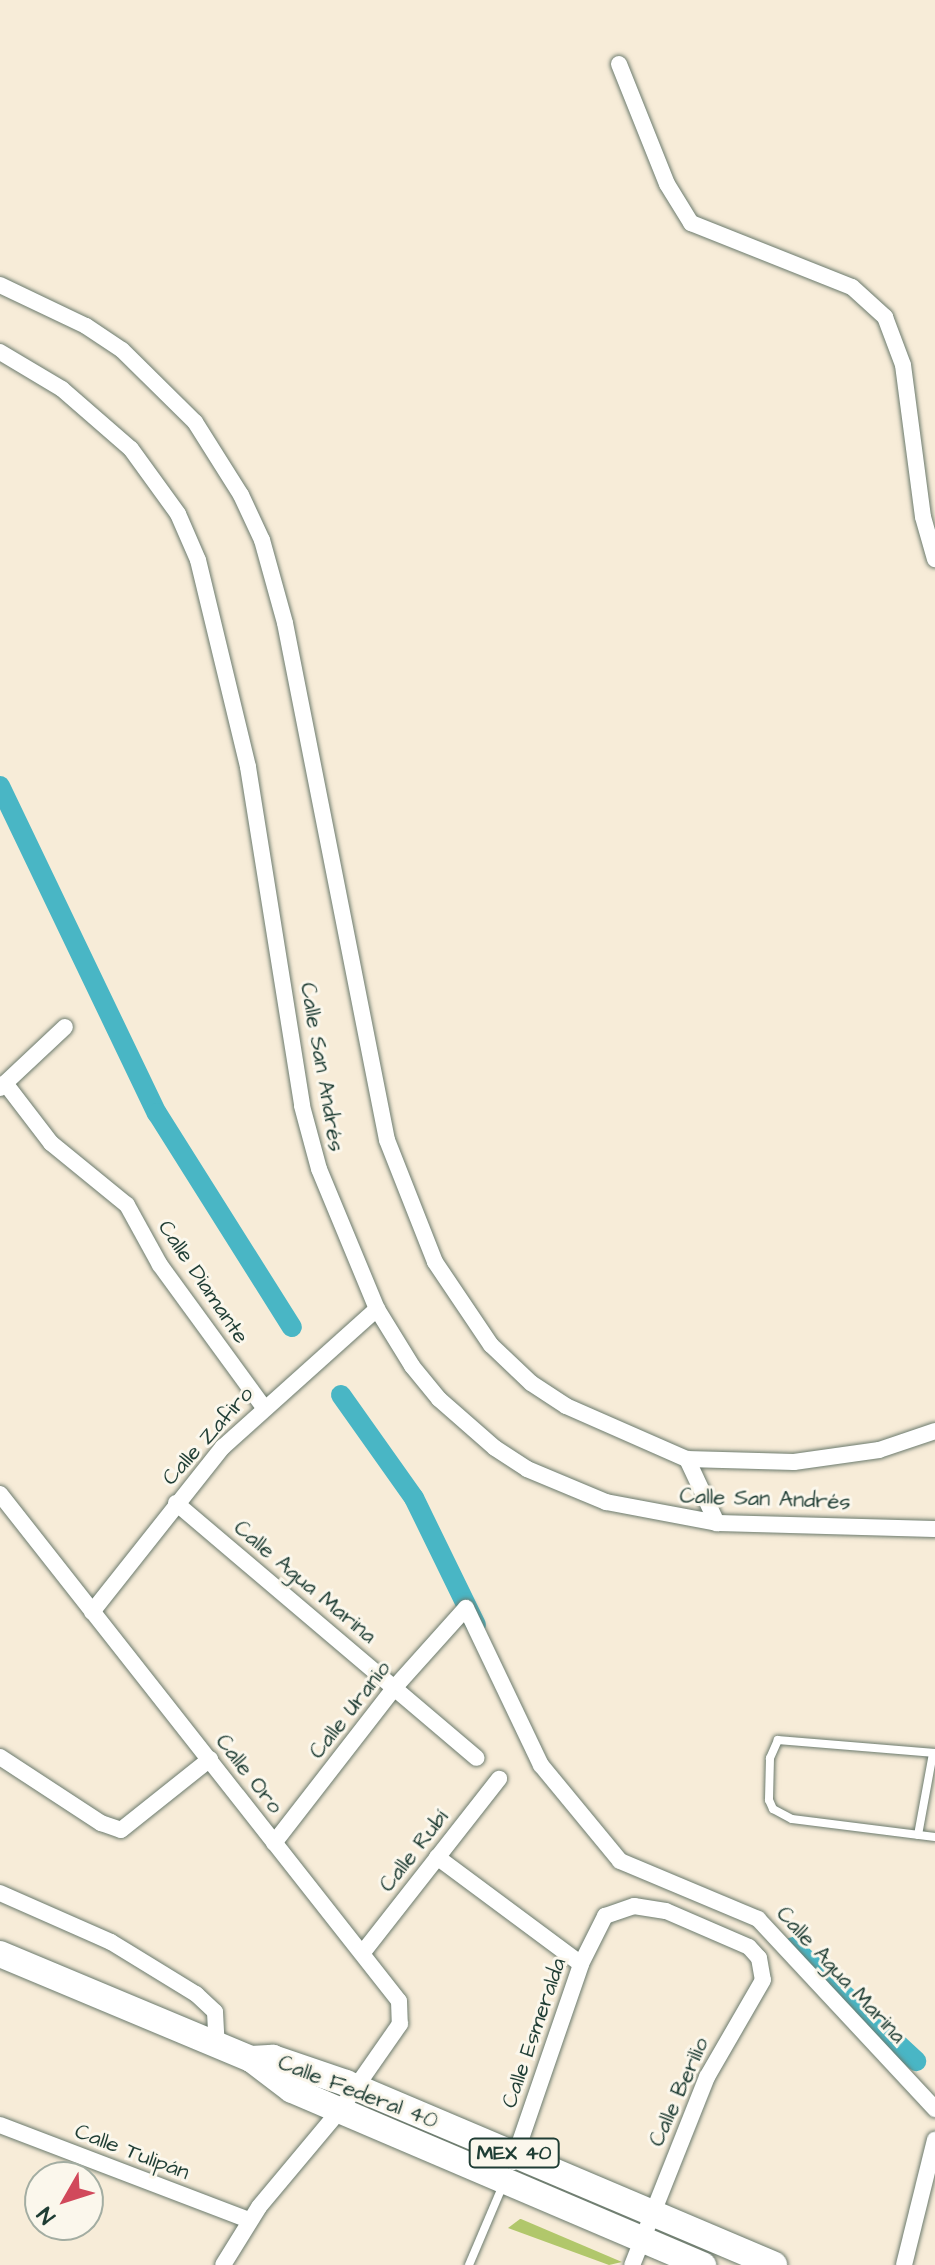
<!DOCTYPE html>
<meta charset="utf-8">
<style>
body{margin:0}
#map{position:relative;width:935px;height:2265px;overflow:hidden;background:#f7ecd8;font-family:"Architects Daughter",sans-serif}
div>[style]{position:absolute}
.green>*{inset:0;background:#b1c76b}
.canal>*{height:20px;margin:-10px;padding:0 10px;transform-origin:10px;border-radius:10px;background:#49b6c5}
.roads{filter:drop-shadow(0 0 2px #6b7a6d) drop-shadow(0 0 2px #6b7a6d)}
.lane>*{height:8px;margin:-4px;padding:0 4px;transform-origin:4px;border-radius:4px;background:#fff}
.street>*{height:16px;margin:-8px;padding:0 8px;transform-origin:8px;border-radius:8px;background:#fff}
.primary>*{height:26px;margin:-13px;padding:0 13px;transform-origin:13px;border-radius:13px;background:#fff}
span{translate:-50% -50%;white-space:nowrap;text-align:center;line-height:1.15;-webkit-text-stroke:6px #fbf7ec;paint-order:stroke}
.shield-label span{padding:2px 6px;background:#fbf7ec;border:2px solid;border-radius:6px;-webkit-text-stroke-width:0}
.shield-label{font-size:20px;color:#1f3d34;font-weight:700}
.street-label{font-size:22px;color:#1f3d34}
.north{position:absolute;left:24px;top:2161px;width:80px;height:80px;box-sizing:border-box;background:#fbf7ec;border:2px solid #a3ada2;border-radius:50%;rotate:231deg;font-size:22px;font-weight:700;line-height:32px;text-align:center;color:#1f3d34}
.north::after{content:'';display:block;margin:auto;width:28px;height:36px;background:#d1495b;clip-path:polygon(50% 0,100% 100%,50% 72%,0 100%)}
</style>
<div id="map">
<div class="green">
<i style="clip-path:polygon(520px 2219px,521px 2219px,622px 2262px,609px 2265px,508px 2228px)"></i>
</div>
<div class="canal">
<i style="left:0;top:786px;width:363px;rotate:64.4deg"></i>
<i style="left:157px;top:1113px;width:253px;rotate:57.8deg"></i>
<i style="left:341px;top:1395px;width:126px;rotate:54.7deg"></i>
<i style="left:414px;top:1498px;width:141px;rotate:64deg"></i>
<i style="left:793px;top:1947px;width:168px;rotate:42.8deg"></i>
</div>
<div class="roads">
<div class="lane">
<i style="left:935px;top:1753px;width:158px;rotate:-175.3deg"></i>
<i style="left:778px;top:1740px;width:20px;rotate:114deg"></i>
<i style="left:770px;top:1758px;width:42px;rotate:91.4deg"></i>
<i style="left:769px;top:1800px;width:10px;rotate:66deg"></i>
<i style="left:773px;top:1809px;width:21px;rotate:28deg"></i>
<i style="left:792px;top:1819px;width:144px;rotate:7.2deg"></i>
<i style="left:918px;top:1835px;width:83px;rotate:-79.6deg"></i>
<i style="left:469px;top:2265px;width:87px;rotate:-67deg"></i>
</div>
<div class="street">
<i style="left:619px;top:64px;width:129px;rotate:68.2deg"></i>
<i style="left:667px;top:184px;width:46px;rotate:58.4deg"></i>
<i style="left:691px;top:223px;width:173px;rotate:21.7deg"></i>
<i style="left:852px;top:287px;width:45px;rotate:42.3deg"></i>
<i style="left:885px;top:317px;width:51px;rotate:69.4deg"></i>
<i style="left:903px;top:365px;width:153px;rotate:82.5deg"></i>
<i style="left:923px;top:517px;width:44px;rotate:74.1deg"></i>
<i style="left:0;top:285px;width:95px;rotate:25.5deg"></i>
<i style="left:86px;top:326px;width:43px;rotate:33.7deg"></i>
<i style="left:122px;top:350px;width:103px;rotate:44.6deg"></i>
<i style="left:195px;top:422px;width:86px;rotate:57.8deg"></i>
<i style="left:241px;top:495px;width:50px;rotate:65deg"></i>
<i style="left:262px;top:540px;width:86px;rotate:74.5deg"></i>
<i style="left:285px;top:623px;width:527px;rotate:78.84deg"></i>
<i style="left:387px;top:1140px;width:131px;rotate:68.5deg"></i>
<i style="left:435px;top:1262px;width:100px;rotate:56deg"></i>
<i style="left:491px;top:1345px;width:55px;rotate:43.5deg"></i>
<i style="left:531px;top:1383px;width:42px;rotate:33.3deg"></i>
<i style="left:566px;top:1406px;width:132px;rotate:23.7deg"></i>
<i style="left:687px;top:1459px;width:107px;rotate:1.6deg"></i>
<i style="left:794px;top:1462px;width:86px;rotate:-8deg"></i>
<i style="left:879px;top:1450px;width:59px;rotate:-18.7deg"></i>
<i style="left:0;top:352px;width:72px;rotate:30.8deg"></i>
<i style="left:62px;top:389px;width:91px;rotate:41deg"></i>
<i style="left:131px;top:449px;width:80px;rotate:54.1deg"></i>
<i style="left:178px;top:514px;width:50px;rotate:66.5deg"></i>
<i style="left:198px;top:560px;width:213px;rotate:76.4deg"></i>
<i style="left:248px;top:767px;width:343px;rotate:80.9deg"></i>
<i style="left:302px;top:1106px;width:65px;rotate:74.9deg"></i>
<i style="left:319px;top:1169px;width:152px;rotate:67.5deg"></i>
<i style="left:377px;top:1309px;width:67px;rotate:58.4deg"></i>
<i style="left:412px;top:1366px;width:43px;rotate:50.7deg"></i>
<i style="left:439px;top:1399px;width:74px;rotate:41.2deg"></i>
<i style="left:495px;top:1448px;width:38px;rotate:33deg"></i>
<i style="left:527px;top:1469px;width:86px;rotate:22.7deg"></i>
<i style="left:606px;top:1502px;width:113px;rotate:10.7deg"></i>
<i style="left:717px;top:1523px;width:218px;rotate:1.6deg"></i>
<i style="left:5px;top:1083px;width:76px;rotate:52.5deg"></i>
<i style="left:51px;top:1143px;width:98px;rotate:39.2deg"></i>
<i style="left:127px;top:1205px;width:68px;rotate:61.2deg"></i>
<i style="left:160px;top:1265px;width:175px;rotate:53.9deg"></i>
<i style="left:0;top:1088px;width:89px;rotate:-43.2deg"></i>
<i style="left:687px;top:1459px;width:71px;rotate:64.9deg"></i>
<i style="left:0;top:1494px;width:645px;rotate:51.8deg"></i>
<i style="left:399px;top:2001px;width:23px;rotate:88deg"></i>
<i style="left:400px;top:2024px;width:105px;rotate:124.9deg"></i>
<i style="left:340px;top:2110px;width:126px;rotate:129.9deg"></i>
<i style="left:259px;top:2207px;width:68px;rotate:121.8deg"></i>
<i style="left:176px;top:1503px;width:394px;rotate:40.3deg"></i>
<i style="left:92px;top:1612px;width:211px;rotate:-51.6deg"></i>
<i style="left:223px;top:1447px;width:207px;rotate:-41.9deg"></i>
<i style="left:0;top:1757px;width:121px;rotate:33.2deg"></i>
<i style="left:101px;top:1823px;width:21px;rotate:19deg"></i>
<i style="left:121px;top:1830px;width:114px;rotate:-38.6deg"></i>
<i style="left:274px;top:1843px;width:197px;rotate:-52.2deg"></i>
<i style="left:395px;top:1687px;width:106px;rotate:-48.1deg"></i>
<i style="left:466px;top:1608px;width:174px;rotate:64.5deg"></i>
<i style="left:541px;top:1765px;width:124px;rotate:50.5deg"></i>
<i style="left:620px;top:1861px;width:150px;rotate:22.8deg"></i>
<i style="left:758px;top:1919px;width:260px;rotate:47deg"></i>
<i style="left:437px;top:1857px;width:179px;rotate:36.6deg"></i>
<i style="left:0;top:1893px;width:121px;rotate:23.8deg"></i>
<i style="left:111px;top:1942px;width:100px;rotate:31.5deg"></i>
<i style="left:196px;top:1994px;width:26px;rotate:43deg"></i>
<i style="left:215px;top:2012px;width:34px;rotate:87deg"></i>
<i style="left:364px;top:1951px;width:219px;rotate:-51.9deg"></i>
<i style="left:0;top:2125px;width:267px;rotate:20.9deg"></i>
<i style="left:513px;top:2162px;width:209px;rotate:-71deg"></i>
<i style="left:581px;top:1964px;width:54px;rotate:-63.4deg"></i>
<i style="left:605px;top:1916px;width:31px;rotate:-19deg"></i>
<i style="left:634px;top:1906px;width:32px;rotate:9deg"></i>
<i style="left:666px;top:1911px;width:90px;rotate:23.4deg"></i>
<i style="left:749px;top:1947px;width:15px;rotate:48deg"></i>
<i style="left:759px;top:1958px;width:22px;rotate:80deg"></i>
<i style="left:763px;top:1980px;width:112px;rotate:120deg"></i>
<i style="left:707px;top:2077px;width:202px;rotate:111.7deg"></i>
<i style="left:904px;top:2265px;width:129px;rotate:-76.1deg"></i>
</div>
<div class="primary">
<i style="left:0;top:1954px;width:272px;rotate:22.7deg"></i>
<i style="left:251px;top:2059px;width:51px;rotate:37.1deg"></i>
<i style="left:292px;top:2090px;width:447px;rotate:23.1deg"></i>
<i style="left:251px;top:2059px;width:22px;rotate:-3deg"></i>
<i style="left:273px;top:2058px;width:77px;rotate:18.9deg"></i>
<i style="left:346px;top:2083px;width:465px;rotate:23deg"></i>
</div>
</div>
<div class="shield-label">
<span style="left:514px;top:2153px">MEX 40</span>
</div>
<div class="street-label">
<span style="left:322px;top:1067px;rotate:80deg">Calle San Andrés</span>
<span style="left:203px;top:1282px;rotate:56deg">Calle Diamante</span>
<span style="left:208px;top:1436px;rotate:-48deg">Calle Zafiro</span>
<span style="left:765px;top:1499px;rotate:2deg">Calle San Andrés</span>
<span style="left:305px;top:1582px;rotate:40deg">Calle Agua Marina</span>
<span style="left:350px;top:1710px;rotate:-52deg">Calle Uranio</span>
<span style="left:249px;top:1774px;rotate:52deg">Calle Oro</span>
<span style="left:414px;top:1851px;rotate:-52deg">Calle Rubí</span>
<span style="left:841px;top:1975px;rotate:47deg">Calle Agua Marina</span>
<span style="left:534px;top:2033px;rotate:-71deg">Calle Esmeralda</span>
<span style="left:358px;top:2092px;rotate:21deg">Calle Federal 40</span>
<span style="left:679px;top:2092px;rotate:-66deg">Calle Berilio</span>
<span style="left:132px;top:2152px;rotate:21deg">Calle Tulipán</span>
</div>
<div class="north">N</div>
</div>
